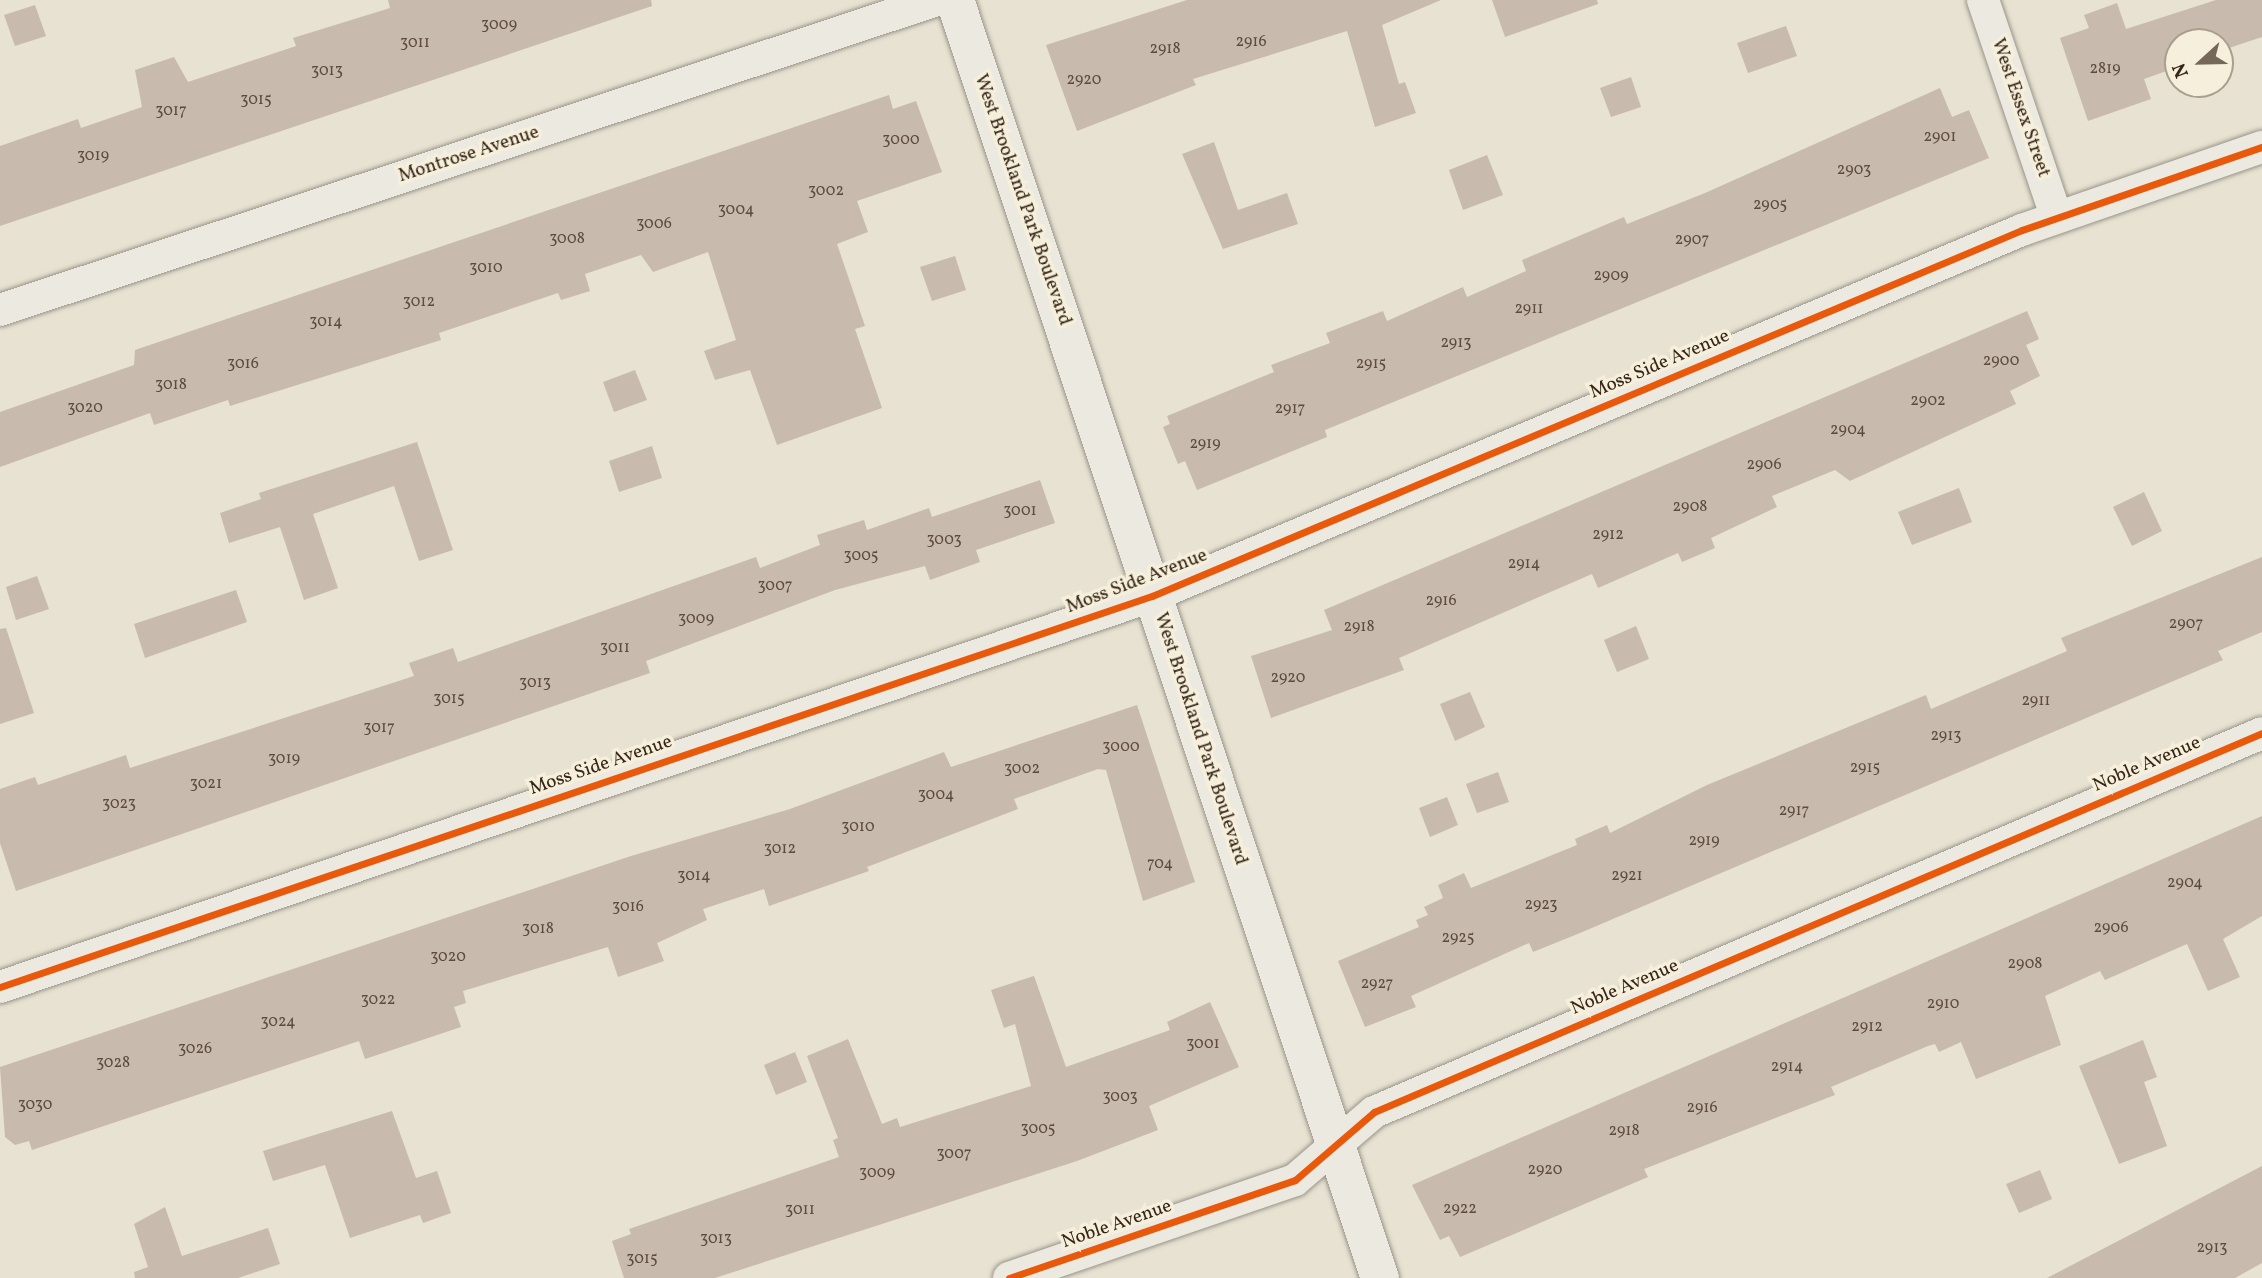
<!DOCTYPE html>
<style>
body{margin:0}
#map{position:relative;width:2262px;height:1278px;overflow:hidden;background:#e7e2d1;font-family:Vollkorn,serif}
div>[style]{position:absolute}
.building>*{inset:0;background:#c9baae}
.roads{filter:drop-shadow(0 0 2px #99948a) drop-shadow(0 0 2px #99948a)}
.minor>*{height:32px;margin:-16px;padding:0 16px;transform-origin:16px;border-radius:16px;background:#ece9e0}
.secondary>*{height:38px;margin:-19px;padding:0 19px;transform-origin:19px;border-radius:19px;background:#ece9e0}
.cycleway>*{height:7px;margin:-3.5px;padding:0 3.5px;transform-origin:3.5px;border-radius:3.5px;background:#e8590c}
span{translate:-50% -50%;white-space:nowrap;text-align:center;line-height:1.15;-webkit-text-stroke:7px #f5efdb;paint-order:stroke}
.number-label{font-size:16px;color:#5c4b3e}
.number-label span{-webkit-text-stroke-width:0}
.street-label{font-size:19px;color:#372618}
.north{position:absolute;left:2164px;top:28px;width:70px;height:70px;box-sizing:border-box;background:#f5efdb;border:2px solid #a99f8d;border-radius:50%;rotate:248deg;font-size:19px;font-weight:700;line-height:28px;text-align:center;color:#372618}
.north::after{content:'';display:block;margin:auto;width:24px;height:32px;background:#756859;clip-path:polygon(50% 0,100% 100%,50% 72%,0 100%)}
</style>
<div id="map">
<div class="building">
<i style="clip-path:polygon(388px 0,651px 0,652px 6px,0 226px,0 146px,78px 119px,81px 128px,142px 107px,135px 70px,174px 57px,188px 82px,296px 46px,293px 38px,390px 8px)"></i>
<i style="clip-path:polygon(1187px 0,1441px 0,1382px 25px,1399px 84px,1405px 82px,1416px 113px,1375px 127px,1347px 31px,1193px 79px,1196px 85px,1077px 131px,1046px 45px)"></i>
<i style="clip-path:polygon(1492px 0,1597px 0,1598px 4px,1505px 37px)"></i>
<i style="clip-path:polygon(2216px 0,2262px 0,2262px 37px,2220px 51px,2220px 42px,2178px 42px,2178px 67px,2144px 79px,2151px 99px,2088px 121px,2060px 38px,2089px 28px,2084px 15px,2117px 3px,2126px 29px)"></i>
<i style="clip-path:polygon(35px 5px,46px 36px,15px 46px,4px 15px)"></i>
<i style="clip-path:polygon(1786px 26px,1797px 56px,1748px 73px,1737px 43px)"></i>
<i style="clip-path:polygon(1631px 77px,1641px 107px,1611px 117px,1600px 88px)"></i>
<i style="clip-path:polygon(1940px 88px,1952px 117px,1969px 110px,1989px 158px,1325px 430px,1327px 437px,1197px 490px,1185px 461px,1178px 464px,1163px 427px,1170px 424px,1167px 416px,1274px 372px,1271px 365px,1330px 343px,1326px 333px,1383px 311px,1387px 321px,1463px 287px,1467px 297px,1526px 271px,1522px 260px,1624px 217px,1627px 224px,1705px 193px)"></i>
<i style="clip-path:polygon(889px 95px,893px 109px,916px 101px,942px 172px,857px 201px,868px 232px,837px 244px,865px 326px,855px 329px,882px 408px,777px 445px,750px 370px,715px 380px,704px 351px,736px 340px,708px 252px,653px 272px,641px 255px,585px 274px,590px 291px,561px 300px,558px 293px,439px 333px,441px 340px,230px 406px,228px 400px,154px 425px,150px 413px,0 467px,0 412px,134px 365px,135px 350px)"></i>
<i style="clip-path:polygon(1214px 142px,1238px 210px,1287px 193px,1298px 224px,1223px 249px,1182px 154px)"></i>
<i style="clip-path:polygon(1487px 155px,1503px 195px,1463px 210px,1449px 170px)"></i>
<i style="clip-path:polygon(955px 256px,966px 290px,932px 301px,920px 267px)"></i>
<i style="clip-path:polygon(2027px 311px,2039px 339px,2026px 345px,2040px 376px,2010px 391px,2016px 404px,1850px 481px,1835px 470px,1772px 496px,1777px 507px,1711px 538px,1715px 548px,1682px 562px,1678px 553px,1598px 588px,1592px 574px,1399px 658px,1404px 670px,1271px 718px,1251px 656px,1332px 630px,1324px 610px)"></i>
<i style="clip-path:polygon(635px 370px,647px 400px,614px 412px,603px 382px)"></i>
<i style="clip-path:polygon(417px 442px,453px 550px,419px 561px,394px 486px,313px 514px,338px 588px,304px 600px,280px 527px,229px 543px,220px 513px,261px 499px,259px 493px)"></i>
<i style="clip-path:polygon(652px 446px,662px 478px,619px 492px,609px 461px)"></i>
<i style="clip-path:polygon(1040px 480px,1055px 523px,976px 550px,980px 562px,930px 580px,925px 566px,835px 590px,646px 661px,650px 673px,16px 891px,0 843px,0 789px,35px 777px,38px 785px,126px 755px,130px 768px,414px 676px,409px 663px,453px 648px,458px 662px,756px 557px,760px 568px,820px 545px,817px 535px,864px 520px,867px 530px,929px 508px,932px 517px)"></i>
<i style="clip-path:polygon(1959px 488px,1972px 522px,1912px 545px,1898px 512px)"></i>
<i style="clip-path:polygon(2144px 492px,2162px 531px,2132px 546px,2113px 507px)"></i>
<i style="clip-path:polygon(2262px 557px,2262px 632px,2218px 651px,2223px 660px,1580px 933px,1533px 952px,1529px 943px,1411px 996px,1416px 1007px,1365px 1027px,1338px 961px,1419px 927px,1416px 920px,1428px 915px,1424px 907px,1443px 898px,1438px 885px,1464px 873px,1471px 888px,1577px 845px,1575px 839px,1607px 825px,1610px 833px,1707px 785px,1926px 695px,1931px 709px,2067px 651px,2061px 638px)"></i>
<i style="clip-path:polygon(37px 576px,49px 609px,16px 620px,6px 587px)"></i>
<i style="clip-path:polygon(236px 590px,247px 622px,145px 658px,134px 624px)"></i>
<i style="clip-path:polygon(1636px 626px,1649px 659px,1617px 672px,1604px 640px)"></i>
<i style="clip-path:polygon(6px 628px,34px 713px,0 724px,0 629px)"></i>
<i style="clip-path:polygon(1470px 692px,1485px 727px,1455px 741px,1440px 704px)"></i>
<i style="clip-path:polygon(1137px 705px,1195px 882px,1143px 901px,1106px 770px,1098px 769px,1014px 799px,1018px 809px,867px 867px,869px 871px,769px 906px,764px 889px,703px 909px,707px 920px,657px 943px,664px 961px,618px 977px,608px 947px,463px 991px,466px 1003px,454px 1007px,461px 1027px,365px 1059px,359px 1041px,32px 1150px,29px 1141px,15px 1145px,5px 1137px,0 1067px,631px 856px,790px 809px,944px 752px,951px 767px)"></i>
<i style="clip-path:polygon(1498px 772px,1509px 802px,1477px 813px,1466px 784px)"></i>
<i style="clip-path:polygon(1447px 797px,1458px 825px,1430px 837px,1419px 808px)"></i>
<i style="clip-path:polygon(2262px 816px,2262px 916px,2223px 939px,2240px 977px,2208px 991px,2187px 944px,2105px 980px,2100px 971px,2045px 996px,2061px 1045px,1976px 1079px,1961px 1042px,1939px 1052px,1935px 1044px,1928px 1046px,1831px 1087px,1835px 1095px,1644px 1169px,1648px 1177px,1460px 1257px,1449px 1236px,1440px 1240px,1412px 1185px)"></i>
<i style="clip-path:polygon(1034px 976px,1066px 1067px,1170px 1030px,1167px 1022px,1210px 1002px,1239px 1067px,1149px 1106px,1158px 1130px,1077px 1161px,715px 1278px,624px 1278px,612px 1241px,631px 1234px,629px 1229px,839px 1157px,833px 1140px,838px 1138px,807px 1056px,848px 1039px,882px 1124px,897px 1118px,900px 1127px,1031px 1086px,1015px 1024px,1004px 1028px,991px 990px)"></i>
<i style="clip-path:polygon(2143px 1040px,2157px 1077px,2144px 1082px,2167px 1146px,2119px 1164px,2079px 1066px)"></i>
<i style="clip-path:polygon(795px 1052px,807px 1082px,776px 1095px,764px 1065px)"></i>
<i style="clip-path:polygon(392px 1111px,416px 1178px,437px 1171px,451px 1213px,423px 1223px,420px 1215px,350px 1238px,325px 1165px,273px 1181px,263px 1151px)"></i>
<i style="clip-path:polygon(2262px 1166px,2262px 1263px,2235px 1278px,2047px 1278px)"></i>
<i style="clip-path:polygon(2040px 1170px,2052px 1199px,2019px 1213px,2006px 1184px)"></i>
<i style="clip-path:polygon(165px 1207px,182px 1256px,268px 1228px,280px 1264px,238px 1278px,135px 1278px,134px 1272px,148px 1267px,134px 1224px)"></i>
</div>
<div class="roads">
<div class="minor">
<i style="left:1983px;top:0;width:228px;rotate:71.3deg"></i>
<i style="left:0;top:310px;width:987px;rotate:-18.31deg"></i>
<i style="left:0;top:987px;width:1217px;rotate:-18.75deg"></i>
<i style="left:1152px;top:596px;width:944px;rotate:-22.82deg"></i>
<i style="left:2022px;top:230px;width:254px;rotate:-19.1deg"></i>
<i style="left:1009px;top:1278px;width:302px;rotate:-18.9deg"></i>
<i style="left:1295px;top:1180px;width:104px;rotate:-40.7deg"></i>
<i style="left:1374px;top:1112px;width:965px;rotate:-23.11deg"></i>
</div>
<div class="secondary">
<i style="left:955px;top:0;width:1347px;rotate:71.61deg"></i>
</div>
</div>
<div class="cycleway">
<i style="left:0;top:987px;width:1217px;rotate:-18.75deg"></i>
<i style="left:1152px;top:596px;width:944px;rotate:-22.82deg"></i>
<i style="left:2022px;top:230px;width:254px;rotate:-19.1deg"></i>
<i style="left:1009px;top:1278px;width:302px;rotate:-18.9deg"></i>
<i style="left:1295px;top:1180px;width:104px;rotate:-40.7deg"></i>
<i style="left:1374px;top:1112px;width:965px;rotate:-23.11deg"></i>
</div>
<div class="number-label">
<span style="left:499px;top:25px">3009</span>
<span style="left:1251px;top:42px">2916</span>
<span style="left:415px;top:43px">3011</span>
<span style="left:1165px;top:49px">2918</span>
<span style="left:2105px;top:69px">2819</span>
<span style="left:327px;top:71px">3013</span>
<span style="left:1084px;top:80px">2920</span>
<span style="left:256px;top:100px">3015</span>
<span style="left:171px;top:111px">3017</span>
<span style="left:1940px;top:137px">2901</span>
<span style="left:901px;top:140px">3000</span>
<span style="left:93px;top:156px">3019</span>
<span style="left:1854px;top:170px">2903</span>
<span style="left:826px;top:191px">3002</span>
<span style="left:1770px;top:205px">2905</span>
<span style="left:736px;top:210px">3004</span>
<span style="left:654px;top:224px">3006</span>
<span style="left:567px;top:239px">3008</span>
<span style="left:1692px;top:240px">2907</span>
<span style="left:486px;top:268px">3010</span>
<span style="left:1611px;top:276px">2909</span>
<span style="left:419px;top:302px">3012</span>
<span style="left:1529px;top:309px">2911</span>
<span style="left:326px;top:322px">3014</span>
<span style="left:1456px;top:343px">2913</span>
<span style="left:2001px;top:361px">2900</span>
<span style="left:243px;top:364px">3016</span>
<span style="left:1371px;top:364px">2915</span>
<span style="left:171px;top:385px">3018</span>
<span style="left:1928px;top:401px">2902</span>
<span style="left:85px;top:408px">3020</span>
<span style="left:1290px;top:409px">2917</span>
<span style="left:1848px;top:430px">2904</span>
<span style="left:1205px;top:444px">2919</span>
<span style="left:1764px;top:465px">2906</span>
<span style="left:1690px;top:507px">2908</span>
<span style="left:1020px;top:511px">3001</span>
<span style="left:1608px;top:535px">2912</span>
<span style="left:944px;top:540px">3003</span>
<span style="left:861px;top:556px">3005</span>
<span style="left:1524px;top:564px">2914</span>
<span style="left:775px;top:586px">3007</span>
<span style="left:1441px;top:601px">2916</span>
<span style="left:696px;top:619px">3009</span>
<span style="left:2186px;top:624px">2907</span>
<span style="left:1359px;top:627px">2918</span>
<span style="left:615px;top:648px">3011</span>
<span style="left:1288px;top:678px">2920</span>
<span style="left:535px;top:683px">3013</span>
<span style="left:449px;top:699px">3015</span>
<span style="left:2036px;top:701px">2911</span>
<span style="left:379px;top:728px">3017</span>
<span style="left:1946px;top:736px">2913</span>
<span style="left:1121px;top:747px">3000</span>
<span style="left:284px;top:759px">3019</span>
<span style="left:1865px;top:768px">2915</span>
<span style="left:1022px;top:769px">3002</span>
<span style="left:206px;top:784px">3021</span>
<span style="left:936px;top:795px">3004</span>
<span style="left:119px;top:804px">3023</span>
<span style="left:1794px;top:811px">2917</span>
<span style="left:858px;top:827px">3010</span>
<span style="left:1704px;top:841px">2919</span>
<span style="left:780px;top:849px">3012</span>
<span style="left:1160px;top:864px">704</span>
<span style="left:694px;top:876px">3014</span>
<span style="left:1627px;top:876px">2921</span>
<span style="left:2185px;top:883px">2904</span>
<span style="left:1541px;top:905px">2923</span>
<span style="left:628px;top:907px">3016</span>
<span style="left:2111px;top:928px">2906</span>
<span style="left:538px;top:929px">3018</span>
<span style="left:1458px;top:938px">2925</span>
<span style="left:448px;top:957px">3020</span>
<span style="left:2025px;top:964px">2908</span>
<span style="left:1377px;top:984px">2927</span>
<span style="left:378px;top:1000px">3022</span>
<span style="left:1943px;top:1004px">2910</span>
<span style="left:278px;top:1022px">3024</span>
<span style="left:1867px;top:1027px">2912</span>
<span style="left:1203px;top:1044px">3001</span>
<span style="left:195px;top:1049px">3026</span>
<span style="left:113px;top:1063px">3028</span>
<span style="left:1787px;top:1067px">2914</span>
<span style="left:1120px;top:1097px">3003</span>
<span style="left:35px;top:1105px">3030</span>
<span style="left:1702px;top:1108px">2916</span>
<span style="left:1038px;top:1129px">3005</span>
<span style="left:1624px;top:1131px">2918</span>
<span style="left:954px;top:1154px">3007</span>
<span style="left:1545px;top:1170px">2920</span>
<span style="left:877px;top:1173px">3009</span>
<span style="left:1460px;top:1209px">2922</span>
<span style="left:800px;top:1210px">3011</span>
<span style="left:716px;top:1239px">3013</span>
<span style="left:2212px;top:1248px">2913</span>
<span style="left:642px;top:1259px">3015</span>
</div>
<div class="street-label">
<span style="left:2020px;top:108px;rotate:71deg">West Essex Street</span>
<span style="left:469px;top:155px;rotate:-18deg">Montrose Avenue</span>
<span style="left:1022px;top:200px;rotate:71deg">West Brookland Park Boulevard</span>
<span style="left:1660px;top:365px;rotate:-23deg">Moss Side Avenue</span>
<span style="left:1137px;top:582px;rotate:-21deg">Moss Side Avenue</span>
<span style="left:1200px;top:739px;rotate:72deg">West Brookland Park Boulevard</span>
<span style="left:2147px;top:765px;rotate:-23deg">Noble Avenue</span>
<span style="left:601px;top:766px;rotate:-19deg">Moss Side Avenue</span>
<span style="left:1625px;top:988px;rotate:-23deg">Noble Avenue</span>
<span style="left:1117px;top:1225px;rotate:-19deg">Noble Avenue</span>
</div>
<div class="north">N</div>
</div>
